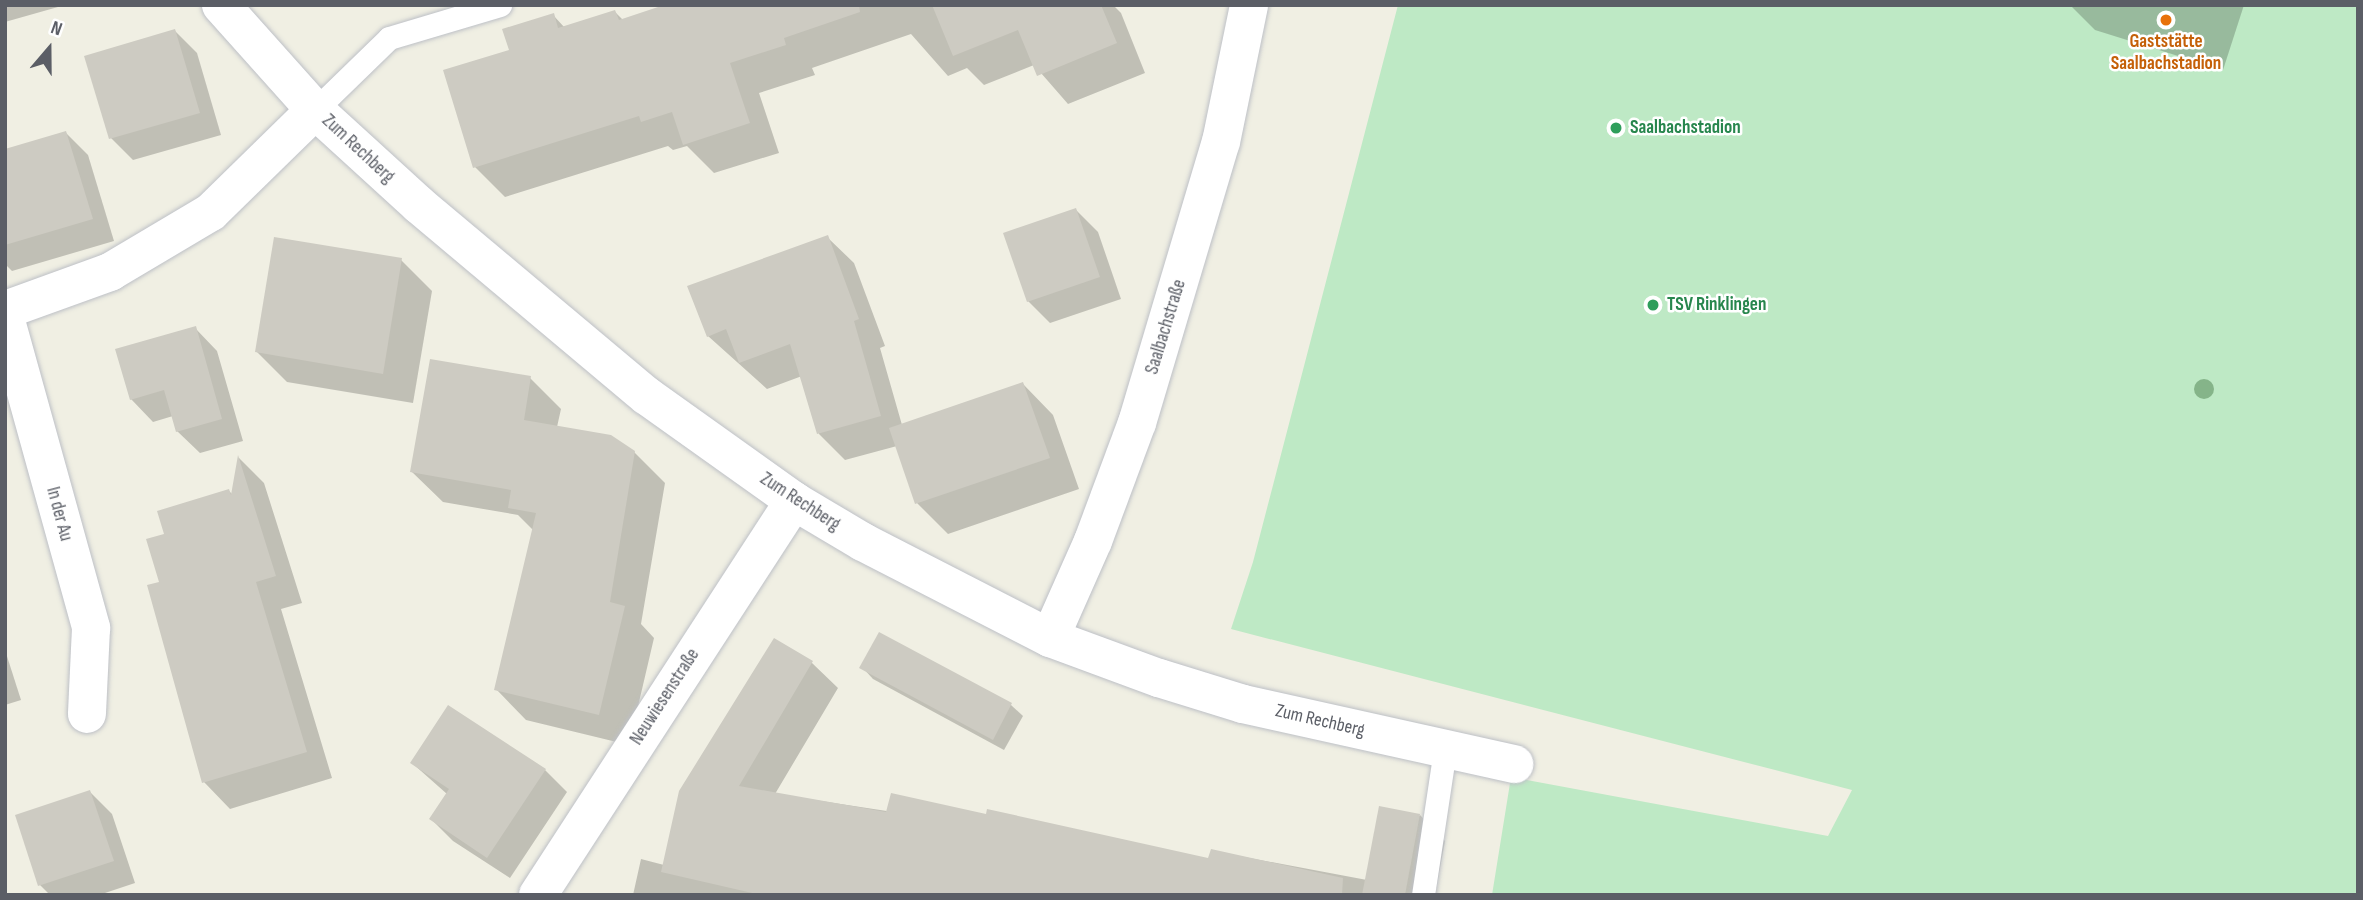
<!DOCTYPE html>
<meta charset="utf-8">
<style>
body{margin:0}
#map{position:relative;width:2363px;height:900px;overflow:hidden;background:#f0efe3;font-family:"Sofia Sans Condensed",sans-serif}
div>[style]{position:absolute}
.green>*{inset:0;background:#bee9c5}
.shadow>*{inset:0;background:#0003}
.building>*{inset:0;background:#cdcbc2}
.roads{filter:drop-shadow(0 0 2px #bdc0c6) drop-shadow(0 0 2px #bdc0c6)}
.lane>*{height:23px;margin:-11.5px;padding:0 11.5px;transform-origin:11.5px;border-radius:11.5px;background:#fff}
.street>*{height:38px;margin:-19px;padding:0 19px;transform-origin:19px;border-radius:19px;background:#fff}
.trees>*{width:20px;height:20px;margin:-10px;border-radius:50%;background:#85b489}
.dots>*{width:19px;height:19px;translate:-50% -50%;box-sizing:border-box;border:4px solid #fff;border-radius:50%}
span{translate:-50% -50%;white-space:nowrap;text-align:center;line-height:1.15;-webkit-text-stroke:5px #fff;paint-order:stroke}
.food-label{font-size:19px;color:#c56008;font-weight:700}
.leisure-label{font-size:19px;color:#27864d;font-weight:700}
.left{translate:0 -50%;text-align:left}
.street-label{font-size:19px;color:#5b5e66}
.frame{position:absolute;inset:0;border:7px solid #5b5e66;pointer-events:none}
.north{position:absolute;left:14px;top:14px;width:70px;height:70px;-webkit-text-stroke:5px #fff;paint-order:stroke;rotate:20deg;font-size:19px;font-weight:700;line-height:28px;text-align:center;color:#5b5e66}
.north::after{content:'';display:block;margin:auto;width:24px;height:32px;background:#5b5e66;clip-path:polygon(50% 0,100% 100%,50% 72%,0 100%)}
</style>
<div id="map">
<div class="green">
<i style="clip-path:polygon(1398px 5px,2358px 5px,2358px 895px,1492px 895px,1511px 777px,1828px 836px,1852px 790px,1231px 629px,1253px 562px)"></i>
</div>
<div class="shadow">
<i style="clip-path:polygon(5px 5px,65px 5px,5px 22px)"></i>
<i style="clip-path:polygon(670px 5px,1113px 5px,1121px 13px,1145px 73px,1068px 104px,1034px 65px,984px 85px,967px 68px,948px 76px,911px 34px,812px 68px,815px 75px,759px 93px,779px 153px,714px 173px,687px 146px,673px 150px,668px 146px,505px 197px,475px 167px,511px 51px,553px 15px,565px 28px,615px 12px,623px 20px)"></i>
<i style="clip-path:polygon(2070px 5px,2244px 5px,2223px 70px,2095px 30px)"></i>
<i style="clip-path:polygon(175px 31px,197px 53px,221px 135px,133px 160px,111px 138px)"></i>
<i style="clip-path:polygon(66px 133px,88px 155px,114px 241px,12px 271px,5px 264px,5px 151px)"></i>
<i style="clip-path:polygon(1076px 210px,1098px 232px,1121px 299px,1050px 323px,1028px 301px)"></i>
<i style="clip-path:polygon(827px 237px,854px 263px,885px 346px,880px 348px,902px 425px,1023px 384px,1053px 415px,1079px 489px,948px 534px,917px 503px,897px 446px,845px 460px,819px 434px,802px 376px,767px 389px,708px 336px)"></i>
<i style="clip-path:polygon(401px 260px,432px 291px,413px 403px,287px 382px,257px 352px)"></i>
<i style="clip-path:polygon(195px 328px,217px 351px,243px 441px,200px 453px,177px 431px,173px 416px,153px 422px,131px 399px)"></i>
<i style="clip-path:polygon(530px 378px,561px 409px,557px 427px,634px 452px,665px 483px,641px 624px,654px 638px,629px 745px,526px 720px,496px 689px,534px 531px,518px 515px,443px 502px,412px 472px)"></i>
<i style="clip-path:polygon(239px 458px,264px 483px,302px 603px,281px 609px,332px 778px,230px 809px,204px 782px,161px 583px,167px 535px,229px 491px,233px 495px)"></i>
<i style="clip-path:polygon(880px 634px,1011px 705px,1023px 716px,1004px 750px,873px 679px,862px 667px)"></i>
<i style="clip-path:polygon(775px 641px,812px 663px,838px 688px,775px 794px,1209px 860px,1212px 851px,1367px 880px,1420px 815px,1445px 841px,1435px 895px,633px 895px,641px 859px,664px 865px)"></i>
<i style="clip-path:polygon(5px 650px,21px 700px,5px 705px)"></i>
<i style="clip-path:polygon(412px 763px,545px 770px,567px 792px,510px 878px,453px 841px,431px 819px,447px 794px)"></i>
<i style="clip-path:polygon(90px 792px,112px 814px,135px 883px,99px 895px,50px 895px,40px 885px)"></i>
</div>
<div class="building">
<i style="clip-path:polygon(664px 5px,859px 5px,860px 12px,784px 38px,786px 45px,730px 63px,750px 123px,683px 145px,672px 112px,641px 122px,639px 116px,473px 168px,443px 70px,509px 50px,502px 29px,554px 13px,558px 28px,615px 10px,619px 20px)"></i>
<i style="clip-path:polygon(932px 5px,1101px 5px,1117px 43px,1037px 76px,1018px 30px,953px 56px)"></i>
<i style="clip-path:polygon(175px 29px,200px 113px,109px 139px,84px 56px)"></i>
<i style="clip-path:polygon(66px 131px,93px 219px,5px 245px,5px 149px)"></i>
<i style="clip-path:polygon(1076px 208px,1100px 277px,1027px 302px,1003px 233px)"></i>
<i style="clip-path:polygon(828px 235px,859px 319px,854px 321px,881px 416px,817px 434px,790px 344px,739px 363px,726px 329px,707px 337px,687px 286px)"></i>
<i style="clip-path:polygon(274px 237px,402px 258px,383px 374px,255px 352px)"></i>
<i style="clip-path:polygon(196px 326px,222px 419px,176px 432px,164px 390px,130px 400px,115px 349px)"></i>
<i style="clip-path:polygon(430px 359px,531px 376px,524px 420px,611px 435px,635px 451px,610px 602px,625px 606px,599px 715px,494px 690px,536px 513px,508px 508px,511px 490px,410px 472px)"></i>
<i style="clip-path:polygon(1023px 382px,1050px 458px,915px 504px,889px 428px)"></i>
<i style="clip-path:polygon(238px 455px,276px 576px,256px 582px,307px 752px,202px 783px,147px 585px,159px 582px,146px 539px,164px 534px,157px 511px,229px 489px,231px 495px)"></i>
<i style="clip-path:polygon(879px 632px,1012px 703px,993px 740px,859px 668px)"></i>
<i style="clip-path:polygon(774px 638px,813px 661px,739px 786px,886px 812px,891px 793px,986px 814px,987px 809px,1208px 858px,1211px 849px,1343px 878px,1342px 895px,761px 895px,661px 872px,679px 791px)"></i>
<i style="clip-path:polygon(448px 705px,546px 769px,487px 858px,429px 819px,449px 789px,410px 763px)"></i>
<i style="clip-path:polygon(90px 790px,114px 861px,38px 886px,15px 815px)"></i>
<i style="clip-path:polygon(1379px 806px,1420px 814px,1405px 895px,1362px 895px)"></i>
</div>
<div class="roads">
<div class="lane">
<i style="left:315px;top:110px;width:103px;rotate:-44.2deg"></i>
<i style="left:389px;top:38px;width:116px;rotate:-16.6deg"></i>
<i style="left:1423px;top:895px;width:147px;rotate:-81.4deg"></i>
</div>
<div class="street">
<i style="left:221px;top:5px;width:141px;rotate:48.2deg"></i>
<i style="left:315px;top:110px;width:141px;rotate:42.4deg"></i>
<i style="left:419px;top:205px;width:297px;rotate:40deg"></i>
<i style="left:647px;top:396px;width:181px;rotate:35.5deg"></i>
<i style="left:794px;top:501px;width:80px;rotate:30.7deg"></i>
<i style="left:863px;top:542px;width:210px;rotate:27.2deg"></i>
<i style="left:1050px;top:638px;width:116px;rotate:20.2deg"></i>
<i style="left:1159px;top:678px;width:88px;rotate:17.2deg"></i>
<i style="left:1243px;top:704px;width:278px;rotate:12.5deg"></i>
<i style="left:5px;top:310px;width:112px;rotate:-19.9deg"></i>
<i style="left:110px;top:272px;width:117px;rotate:-30.7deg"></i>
<i style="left:211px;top:212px;width:146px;rotate:-44.4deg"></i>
<i style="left:5px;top:317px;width:323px;rotate:74.5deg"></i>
<i style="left:91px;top:628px;width:86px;rotate:92.7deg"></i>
<i style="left:1050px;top:638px;width:106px;rotate:-66.1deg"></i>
<i style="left:1093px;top:541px;width:126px;rotate:-69.6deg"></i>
<i style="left:1137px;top:423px;width:293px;rotate:-73.4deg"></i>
<i style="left:1221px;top:142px;width:140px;rotate:-78.4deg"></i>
<i style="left:538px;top:895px;width:470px;rotate:-57deg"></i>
</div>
</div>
<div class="trees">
<i style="left:2204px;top:389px"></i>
</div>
<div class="dots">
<i style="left:2166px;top:20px;background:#e8710a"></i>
<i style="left:1616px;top:128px;background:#2e9e5b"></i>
<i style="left:1653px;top:305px;background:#2e9e5b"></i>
</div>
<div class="food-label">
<span style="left:2166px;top:53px">Gaststätte<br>Saalbachstadion</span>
</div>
<div class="leisure-label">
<span class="left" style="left:1630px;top:128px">Saalbachstadion</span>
<span class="left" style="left:1667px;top:305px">TSV Rinklingen</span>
</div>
<div class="street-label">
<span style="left:358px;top:149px;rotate:43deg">Zum Rechberg</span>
<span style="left:1166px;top:327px;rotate:-73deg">Saalbachstraße</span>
<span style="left:800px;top:502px;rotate:33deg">Zum Rechberg</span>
<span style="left:59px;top:514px;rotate:75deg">In der Au</span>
<span style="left:665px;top:697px;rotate:-57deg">Neuwiesenstraße</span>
<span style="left:1320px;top:721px;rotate:13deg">Zum Rechberg</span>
</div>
<div class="frame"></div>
<div class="north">N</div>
</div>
